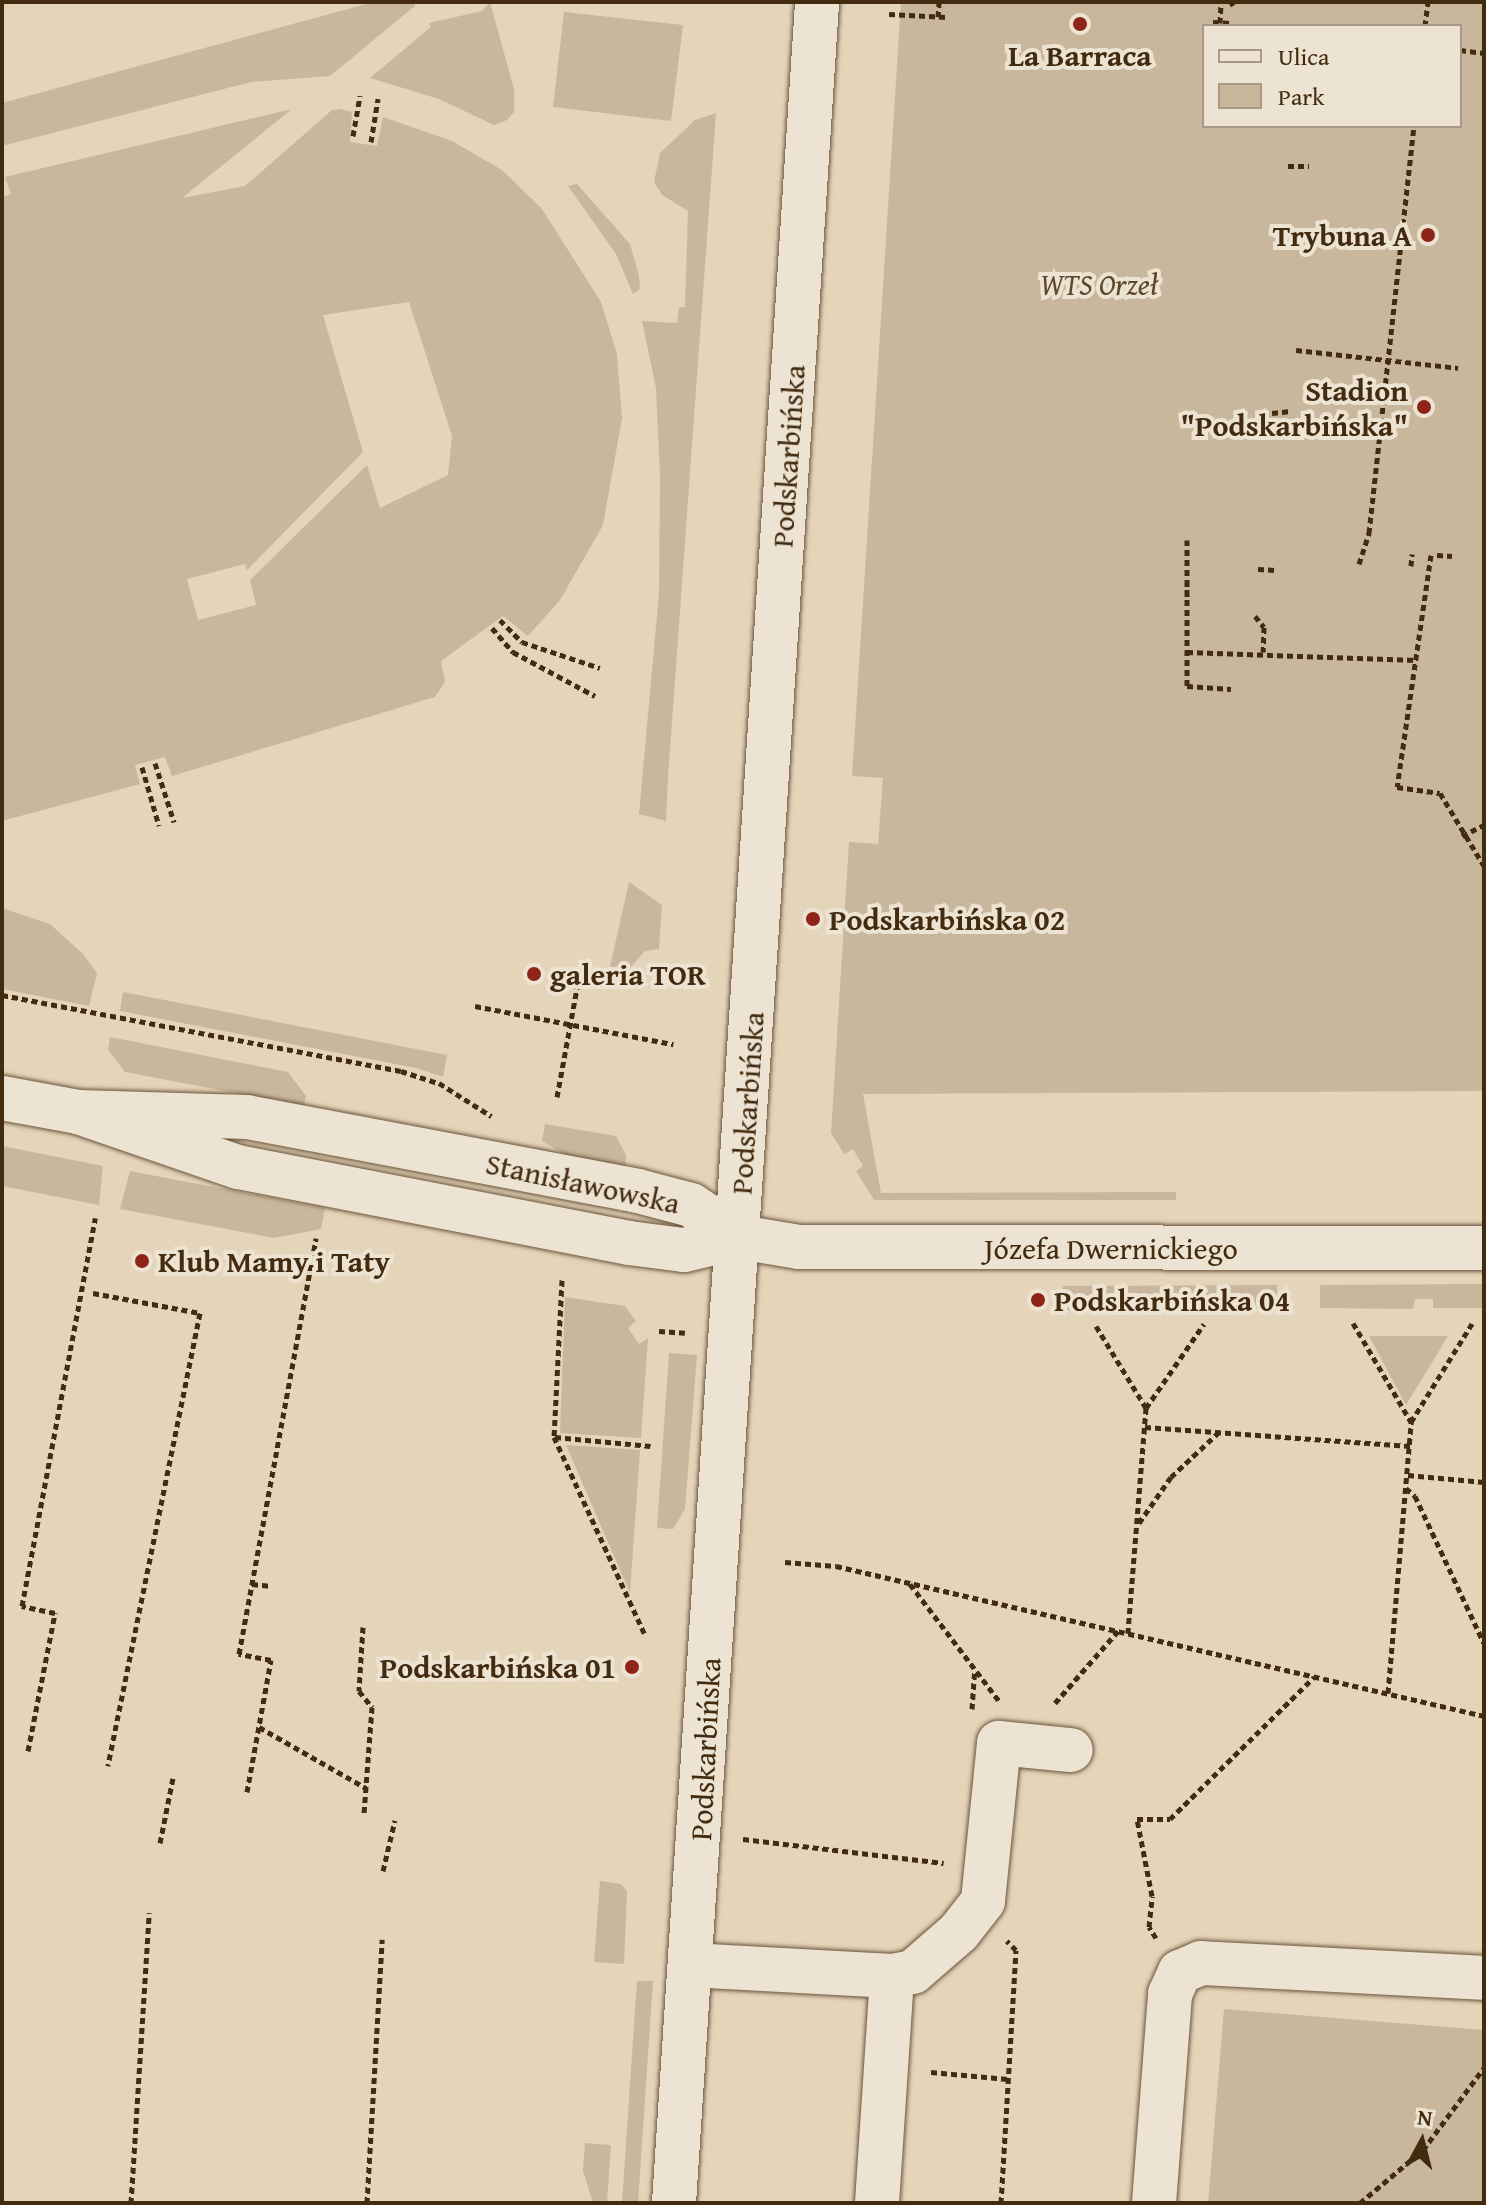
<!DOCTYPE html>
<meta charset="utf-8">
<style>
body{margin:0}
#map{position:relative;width:1486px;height:2205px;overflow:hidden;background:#e4d4ba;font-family:"Gentium Book Plus",serif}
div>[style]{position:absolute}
.green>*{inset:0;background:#c9b79d}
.path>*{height:5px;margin-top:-2.5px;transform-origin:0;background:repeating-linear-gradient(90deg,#432b0f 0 6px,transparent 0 10px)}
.roads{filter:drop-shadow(0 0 2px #6b553a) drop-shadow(0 0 2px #6b553a)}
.minor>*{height:44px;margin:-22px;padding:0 22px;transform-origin:22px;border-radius:22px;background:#ede3d2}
.dots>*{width:22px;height:22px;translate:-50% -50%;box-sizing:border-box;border:4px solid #ede3d2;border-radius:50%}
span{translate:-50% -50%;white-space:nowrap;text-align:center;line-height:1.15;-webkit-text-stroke:8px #ede3d2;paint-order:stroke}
.poi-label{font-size:30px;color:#432b0f;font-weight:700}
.right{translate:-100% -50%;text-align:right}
.left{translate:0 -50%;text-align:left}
.park-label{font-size:30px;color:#5e472b;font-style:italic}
.street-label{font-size:30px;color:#432b0f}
.frame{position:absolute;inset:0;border:4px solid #432b0f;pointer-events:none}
.legend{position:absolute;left:1202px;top:24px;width:260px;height:104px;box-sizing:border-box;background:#ede3d2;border:2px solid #a99984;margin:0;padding:10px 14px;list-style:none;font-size:24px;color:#432b0f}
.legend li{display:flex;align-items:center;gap:16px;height:40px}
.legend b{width:40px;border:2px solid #a99984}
.north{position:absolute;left:1382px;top:2101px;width:80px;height:80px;-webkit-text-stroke:6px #ede3d2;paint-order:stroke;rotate:7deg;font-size:22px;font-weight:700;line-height:32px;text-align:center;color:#432b0f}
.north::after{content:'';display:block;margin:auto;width:28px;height:36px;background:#432b0f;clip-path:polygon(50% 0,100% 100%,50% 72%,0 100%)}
</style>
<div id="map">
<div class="green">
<i style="clip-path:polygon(374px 2px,414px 2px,415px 6px,330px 76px,251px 82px,2px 146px,2px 103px)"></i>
<i style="clip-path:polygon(490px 2px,514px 89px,514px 112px,507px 120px,494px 125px,439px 99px,370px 78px,431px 27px,429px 23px,482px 11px)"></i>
<i style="clip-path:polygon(evenodd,901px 2px,1484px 2px,1484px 1091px,863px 1094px,881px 1193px,1176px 1192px,1176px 1200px,874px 1200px,856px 1171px,863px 1166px,853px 1149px,844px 1154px,831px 1133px,849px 842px,878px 844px,883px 778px,852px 776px,901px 2px,1204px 26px,1460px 26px,1460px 126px,1204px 126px,1204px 26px)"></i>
<i style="clip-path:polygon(564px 12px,683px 25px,671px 121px,553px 107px)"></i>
<i style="clip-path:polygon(evenodd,292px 109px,182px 198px,245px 186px,332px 110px,340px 109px,352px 112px,350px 142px,377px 146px,383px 117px,452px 141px,502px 170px,542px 209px,601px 302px,617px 354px,622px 418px,603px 525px,560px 600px,528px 636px,503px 616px,441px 661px,445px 682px,435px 697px,172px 776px,165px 757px,135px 765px,140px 784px,2px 821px,2px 197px,11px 194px,5px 177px,292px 109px,409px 302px,452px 436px,448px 475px,380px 508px,367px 465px,250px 580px,256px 605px,198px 620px,187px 579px,245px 564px,247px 570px,363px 452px,323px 315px,409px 302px)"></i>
<i style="clip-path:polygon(716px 113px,668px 777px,666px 821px,639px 814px,659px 593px,660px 477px,656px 388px,642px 321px,677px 323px,679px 307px,685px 307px,688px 211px,662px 195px,654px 182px,660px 153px,695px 120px)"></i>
<i style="clip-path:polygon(577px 184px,630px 244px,639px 276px,640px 289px,633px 294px,616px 254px,568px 186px)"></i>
<i style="clip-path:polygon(629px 882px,662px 905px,659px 949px,645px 951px,618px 982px,607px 980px)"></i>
<i style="clip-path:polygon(2px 908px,50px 924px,83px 954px,97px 973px,89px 1006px,2px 989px)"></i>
<i style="clip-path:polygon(123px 992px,447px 1055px,443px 1077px,416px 1068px,120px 1011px)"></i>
<i style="clip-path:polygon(110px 1037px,288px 1072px,306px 1096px,304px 1106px,125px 1072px,108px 1050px)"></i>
<i style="clip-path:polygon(545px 1124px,616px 1136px,626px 1155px,625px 1169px,577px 1162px,542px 1141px)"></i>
<i style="clip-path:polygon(2px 1146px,103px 1166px,99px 1205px,2px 1186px)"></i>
<i style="clip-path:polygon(130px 1171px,325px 1208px,321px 1229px,274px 1238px,120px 1209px)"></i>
<i style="clip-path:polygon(1484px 1284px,1484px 1308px,1433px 1308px,1433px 1299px,1415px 1299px,1413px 1309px,1320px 1308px,1320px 1285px)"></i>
<i style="clip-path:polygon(1277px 1285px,1277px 1309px,1070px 1311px,1062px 1306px,1063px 1286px)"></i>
<i style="clip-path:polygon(565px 1297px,625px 1306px,636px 1321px,628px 1328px,639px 1344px,648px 1338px,641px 1438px,560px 1433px)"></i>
<i style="clip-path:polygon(1369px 1336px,1448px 1336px,1406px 1405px)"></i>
<i style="clip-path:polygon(669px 1353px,697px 1355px,685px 1509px,673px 1529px,657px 1528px)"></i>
<i style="clip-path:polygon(566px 1445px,640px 1450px,630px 1593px)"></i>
<i style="clip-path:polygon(600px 1881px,621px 1884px,627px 1891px,624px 1964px,594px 1962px)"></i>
<i style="clip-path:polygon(637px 1981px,653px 1981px,638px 2203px,622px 2203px)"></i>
<i style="clip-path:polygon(1224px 2009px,1484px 2030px,1484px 2203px,1208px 2203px)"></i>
<i style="clip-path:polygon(585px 2143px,611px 2145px,607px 2203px,593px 2203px,583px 2171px)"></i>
</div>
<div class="path">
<i style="left:1231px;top:2px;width:4px;rotate:56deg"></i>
<i style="left:889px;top:14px;width:58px;rotate:3deg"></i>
<i style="left:938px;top:17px;width:15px;rotate:-86deg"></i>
<i style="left:1213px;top:22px;width:19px;rotate:3deg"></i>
<i style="left:1220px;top:23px;width:21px;rotate:-87deg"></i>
<i style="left:1425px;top:26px;width:24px;rotate:-83deg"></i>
<i style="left:1460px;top:50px;width:24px;rotate:7deg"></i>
<i style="left:353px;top:136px;width:41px;rotate:-80.1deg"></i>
<i style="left:371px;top:142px;width:44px;rotate:-80.8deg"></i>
<i style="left:1288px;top:166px;width:21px"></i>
<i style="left:1296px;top:350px;width:163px;rotate:6.3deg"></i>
<i style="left:1272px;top:413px;width:19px;rotate:-6deg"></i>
<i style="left:1187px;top:540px;width:146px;rotate:90deg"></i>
<i style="left:1187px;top:686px;width:44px;rotate:3.9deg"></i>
<i style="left:1431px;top:555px;width:234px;rotate:98.3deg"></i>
<i style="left:1397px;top:787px;width:43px;rotate:7.9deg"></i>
<i style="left:1440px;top:793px;width:85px;rotate:58.9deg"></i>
<i style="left:1437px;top:555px;width:15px;rotate:4deg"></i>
<i style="left:1359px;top:564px;width:33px;rotate:-72deg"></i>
<i style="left:1369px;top:533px;width:409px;rotate:-83.7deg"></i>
<i style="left:1411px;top:566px;width:12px;rotate:-85deg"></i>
<i style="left:1258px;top:569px;width:18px;rotate:3deg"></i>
<i style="left:1255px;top:616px;width:14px;rotate:51deg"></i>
<i style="left:1264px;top:627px;width:25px;rotate:92deg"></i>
<i style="left:500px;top:620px;width:31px;rotate:45deg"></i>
<i style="left:522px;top:642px;width:82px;rotate:18.4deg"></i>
<i style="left:492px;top:628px;width:32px;rotate:49deg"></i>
<i style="left:513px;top:652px;width:93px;rotate:28.2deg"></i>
<i style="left:1187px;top:652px;width:230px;rotate:2deg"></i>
<i style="left:155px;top:763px;width:62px;rotate:72.1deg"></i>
<i style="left:142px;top:767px;width:61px;rotate:73.9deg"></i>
<i style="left:1462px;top:836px;width:25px;rotate:-27deg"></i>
<i style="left:2px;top:995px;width:406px;rotate:10.8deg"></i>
<i style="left:401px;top:1071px;width:40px;rotate:18deg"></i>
<i style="left:439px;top:1083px;width:62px;rotate:32.4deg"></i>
<i style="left:475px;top:1006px;width:202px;rotate:10.9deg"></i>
<i style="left:557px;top:1097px;width:111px;rotate:-79.6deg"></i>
<i style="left:562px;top:1280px;width:157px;rotate:92.9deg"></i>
<i style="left:554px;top:1437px;width:216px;rotate:65.3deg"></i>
<i style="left:93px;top:1293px;width:109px;rotate:10.6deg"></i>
<i style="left:200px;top:1313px;width:462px;rotate:101.5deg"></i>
<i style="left:1353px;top:1323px;width:115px;rotate:59.6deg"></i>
<i style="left:1096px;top:1326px;width:96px;rotate:58.6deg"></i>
<i style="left:1146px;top:1408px;width:226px;rotate:94.6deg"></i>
<i style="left:659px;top:1331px;width:26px;rotate:4deg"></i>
<i style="left:1146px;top:1408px;width:102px;rotate:-55.4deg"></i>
<i style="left:1145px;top:1427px;width:266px;rotate:4.1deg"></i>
<i style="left:555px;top:1437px;width:96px;rotate:5.4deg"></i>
<i style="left:1408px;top:1475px;width:76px;rotate:5.3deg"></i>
<i style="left:1406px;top:1488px;width:12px;rotate:42deg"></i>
<i style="left:1415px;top:1496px;width:162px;rotate:64.9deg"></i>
<i style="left:1139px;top:1523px;width:56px;rotate:-55.2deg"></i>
<i style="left:1171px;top:1477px;width:66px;rotate:-43.2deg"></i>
<i style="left:785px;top:1562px;width:51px;rotate:4.5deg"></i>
<i style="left:836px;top:1566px;width:665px;rotate:13.03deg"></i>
<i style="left:252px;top:1584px;width:20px;rotate:6deg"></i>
<i style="left:910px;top:1584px;width:147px;rotate:52.7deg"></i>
<i style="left:363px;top:1627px;width:64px;rotate:93.6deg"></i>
<i style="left:359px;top:1691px;width:21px;rotate:51deg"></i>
<i style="left:372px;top:1707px;width:107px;rotate:94.3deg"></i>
<i style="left:1388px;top:1693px;width:272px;rotate:-85.1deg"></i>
<i style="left:1411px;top:1422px;width:118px;rotate:-58.2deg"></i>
<i style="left:1055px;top:1703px;width:96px;rotate:-48.8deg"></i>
<i style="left:972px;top:1709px;width:39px;rotate:-86deg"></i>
<i style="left:259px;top:1727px;width:123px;rotate:29.7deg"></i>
<i style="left:28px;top:1751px;width:141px;rotate:-78.9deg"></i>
<i style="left:55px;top:1613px;width:34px;rotate:-168deg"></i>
<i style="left:22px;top:1606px;width:395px;rotate:-79.3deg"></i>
<i style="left:247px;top:1792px;width:134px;rotate:-79.7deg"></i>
<i style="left:271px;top:1660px;width:33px;rotate:-169deg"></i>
<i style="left:239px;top:1654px;width:423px;rotate:-79.5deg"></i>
<i style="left:743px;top:1839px;width:202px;rotate:6.8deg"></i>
<i style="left:160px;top:1843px;width:66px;rotate:-78.7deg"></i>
<i style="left:383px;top:1871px;width:52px;rotate:-76.8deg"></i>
<i style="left:1156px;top:1938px;width:13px;rotate:-122deg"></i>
<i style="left:1149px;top:1927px;width:31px;rotate:-84deg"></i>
<i style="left:1152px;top:1896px;width:78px;rotate:-101deg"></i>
<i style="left:1137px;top:1819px;width:33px"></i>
<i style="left:1170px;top:1819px;width:202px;rotate:-44.6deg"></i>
<i style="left:931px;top:2072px;width:77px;rotate:5.2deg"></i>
<i style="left:131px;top:2203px;width:291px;rotate:-86.4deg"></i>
<i style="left:367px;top:2203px;width:264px;rotate:-86.7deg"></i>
<i style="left:1001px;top:2203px;width:253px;rotate:-86.6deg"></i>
<i style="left:1016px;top:1950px;width:13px;rotate:-135deg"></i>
<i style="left:1360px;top:2203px;width:82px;rotate:-40.1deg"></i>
<i style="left:1423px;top:2150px;width:102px;rotate:-53.4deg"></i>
</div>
<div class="roads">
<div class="minor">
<i style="left:2px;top:1098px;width:77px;rotate:10.4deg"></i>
<i style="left:78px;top:1112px;width:169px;rotate:19deg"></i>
<i style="left:238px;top:1167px;width:398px;rotate:11deg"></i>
<i style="left:629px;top:1243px;width:55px;rotate:7.3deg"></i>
<i style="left:684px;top:1250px;width:57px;rotate:-13.3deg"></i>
<i style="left:78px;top:1112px;width:169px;rotate:1.7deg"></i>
<i style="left:247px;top:1117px;width:398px;rotate:10.7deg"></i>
<i style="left:638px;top:1191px;width:55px;rotate:14.8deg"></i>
<i style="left:691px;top:1205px;width:58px;rotate:33.7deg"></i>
<i style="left:739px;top:1237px;width:61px;rotate:9.5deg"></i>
<i style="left:799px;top:1247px;width:685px;rotate:0.08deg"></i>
<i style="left:690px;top:1965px;width:202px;rotate:3.1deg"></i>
<i style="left:892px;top:1976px;width:21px;rotate:-11deg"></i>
<i style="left:913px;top:1972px;width:61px;rotate:-41deg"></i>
<i style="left:959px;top:1932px;width:39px;rotate:-52deg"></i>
<i style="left:983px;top:1901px;width:159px;rotate:-84.2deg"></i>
<i style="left:999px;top:1743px;width:72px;rotate:5.6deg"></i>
<i style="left:674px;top:2203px;width:2206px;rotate:-86.28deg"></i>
<i style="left:877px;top:2203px;width:227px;rotate:-86.2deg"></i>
<i style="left:1154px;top:2203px;width:210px;rotate:-85.6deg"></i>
<i style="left:1170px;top:1994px;width:24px;rotate:-66deg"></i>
<i style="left:1180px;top:1972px;width:23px;rotate:-23deg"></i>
<i style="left:1201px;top:1963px;width:283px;rotate:3deg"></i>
</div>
</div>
<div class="dots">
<i style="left:1080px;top:24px;background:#8f2418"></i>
<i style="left:1428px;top:235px;background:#8f2418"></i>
<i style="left:1424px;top:407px;background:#8f2418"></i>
<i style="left:813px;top:919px;background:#8f2418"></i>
<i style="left:534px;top:974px;background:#8f2418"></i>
<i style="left:142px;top:1261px;background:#8f2418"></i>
<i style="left:1038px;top:1300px;background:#8f2418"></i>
<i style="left:632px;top:1667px;background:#8f2418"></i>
</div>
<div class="poi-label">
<span style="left:1080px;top:55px">La Barraca</span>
<span class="right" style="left:1412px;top:235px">Trybuna A</span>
<span class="right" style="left:1408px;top:407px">Stadion<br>"Podskarbińska"</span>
<span class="left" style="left:829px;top:919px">Podskarbińska 02</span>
<span class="left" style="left:550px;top:974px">galeria TOR</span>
<span class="left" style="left:158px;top:1261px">Klub Mamy i Taty</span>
<span class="left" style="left:1054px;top:1300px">Podskarbińska 04</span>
<span class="right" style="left:616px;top:1667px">Podskarbińska 01</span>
</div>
<div class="park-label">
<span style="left:1099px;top:284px">WTS Orzeł</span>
</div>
<div class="street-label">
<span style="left:788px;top:456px;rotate:-86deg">Podskarbińska</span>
<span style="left:747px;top:1103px;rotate:-86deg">Podskarbińska</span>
<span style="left:583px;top:1183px;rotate:12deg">Stanisławowska</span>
<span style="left:1111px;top:1248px">Józefa Dwernickiego</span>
<span style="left:705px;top:1749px;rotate:-87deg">Podskarbińska</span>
</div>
<div class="frame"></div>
<ul class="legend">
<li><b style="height:10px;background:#ede3d2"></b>Ulica</li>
<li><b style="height:22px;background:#c9b79d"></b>Park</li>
</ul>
<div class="north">N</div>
</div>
